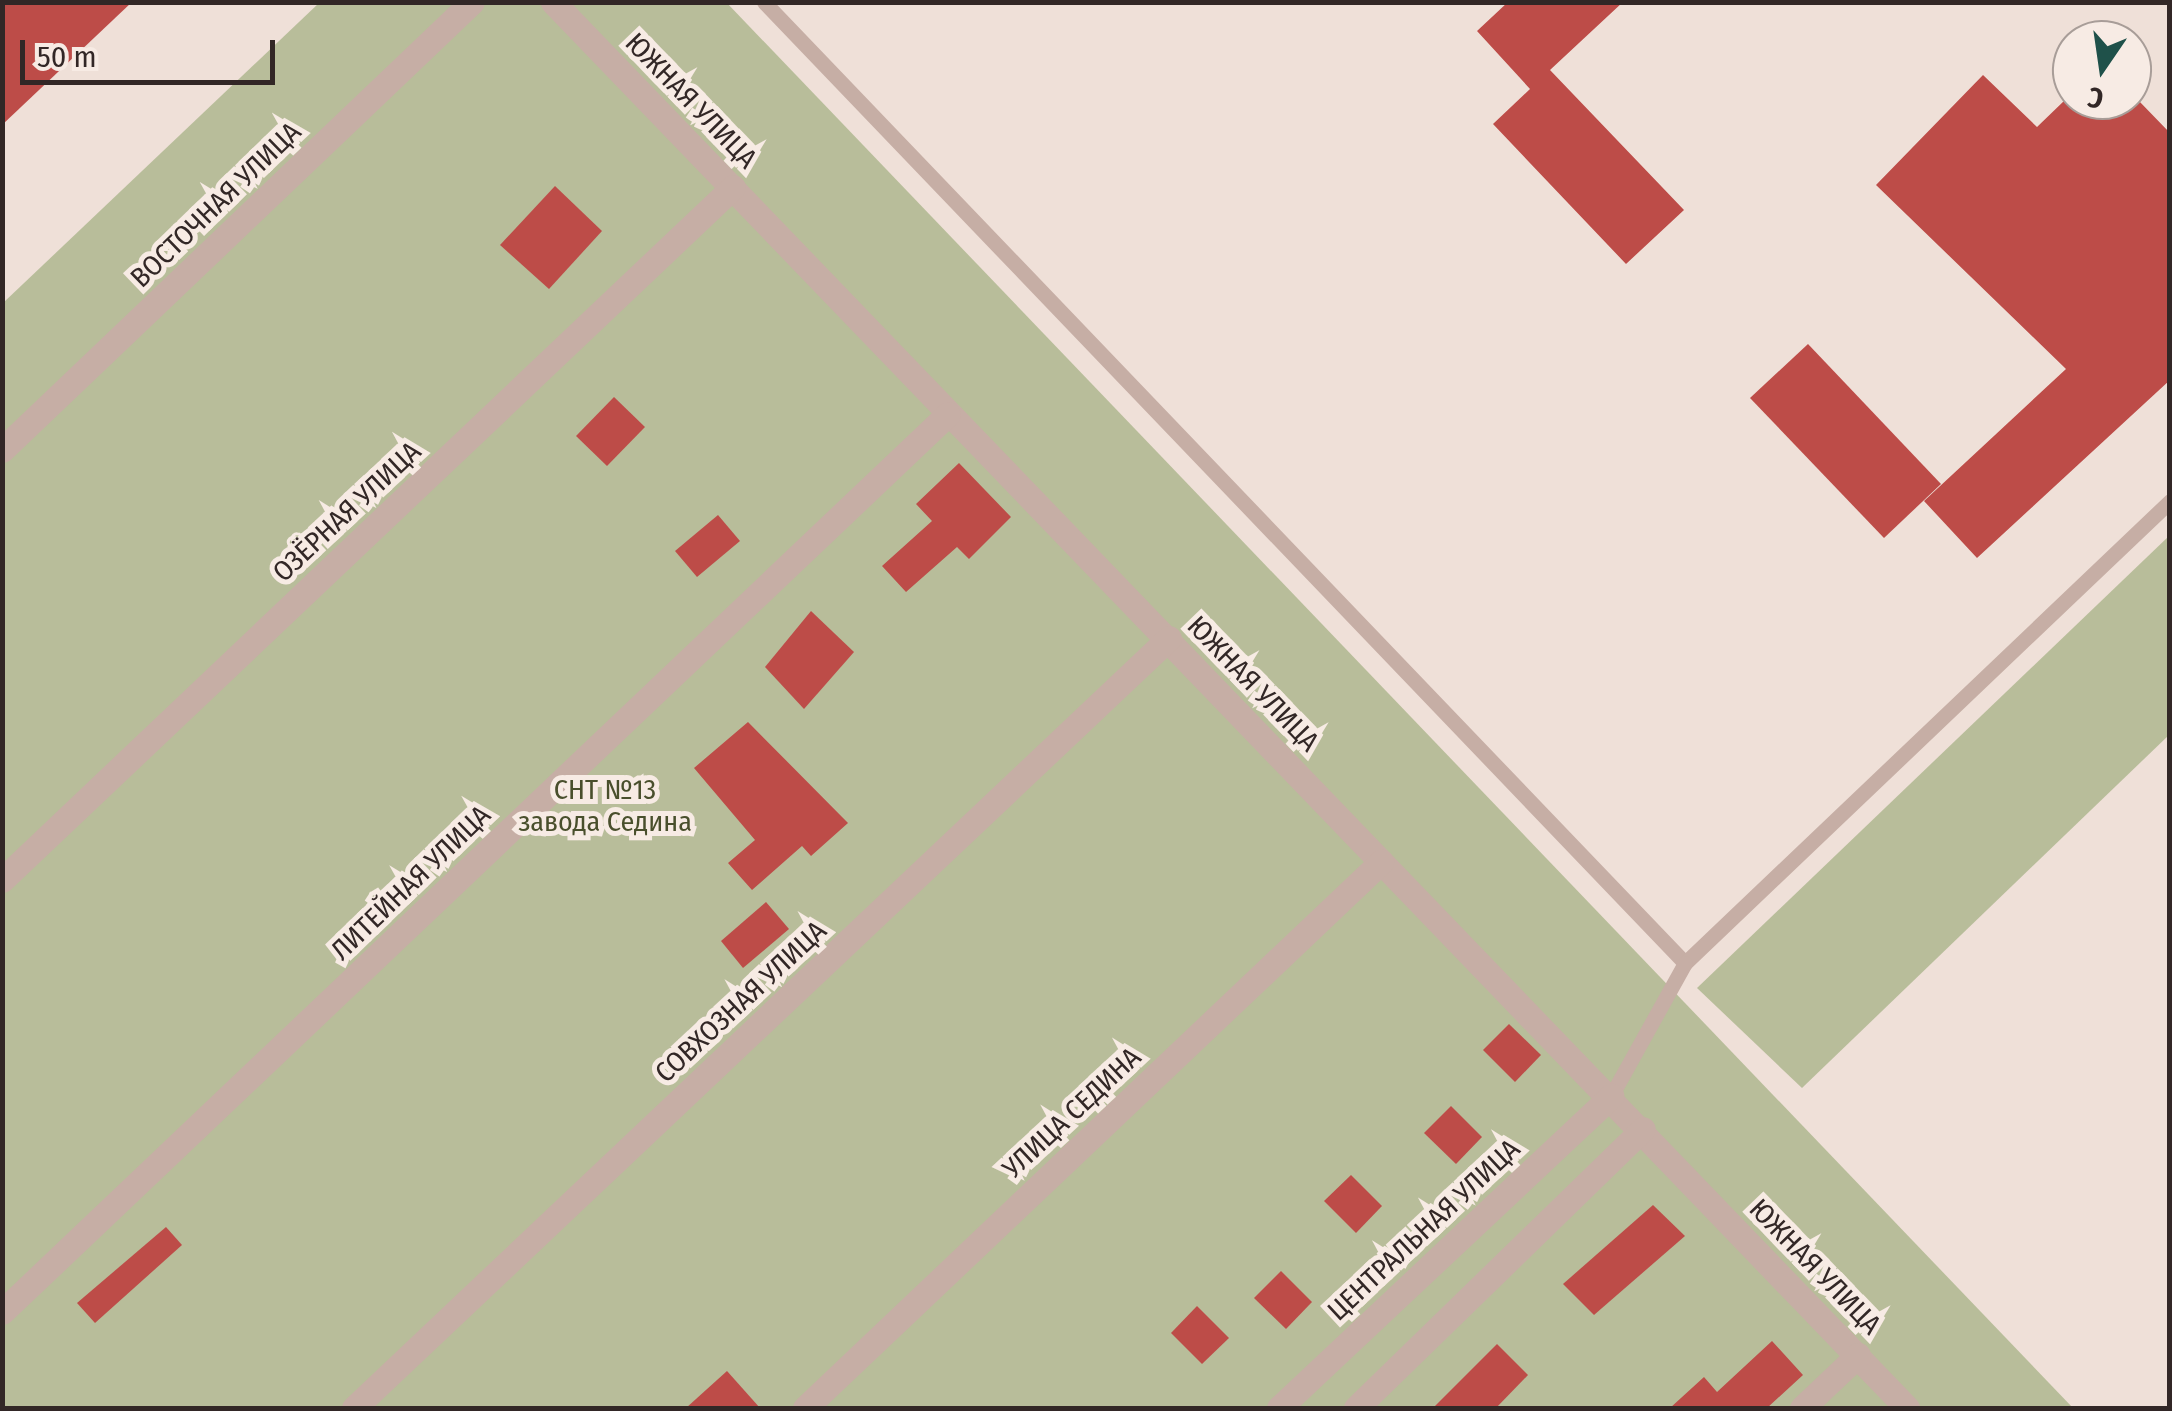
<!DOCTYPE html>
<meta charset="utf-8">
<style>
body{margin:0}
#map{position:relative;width:2172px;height:1411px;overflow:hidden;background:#efe0d8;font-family:"Fira Sans Condensed",sans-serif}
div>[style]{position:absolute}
.green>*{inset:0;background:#b8bd9a}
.building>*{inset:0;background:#bd4c48}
.service>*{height:15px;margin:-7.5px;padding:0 7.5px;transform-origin:7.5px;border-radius:7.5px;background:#c6aea5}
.minor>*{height:25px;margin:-12.5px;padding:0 12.5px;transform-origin:12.5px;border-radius:12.5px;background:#c6aea5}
span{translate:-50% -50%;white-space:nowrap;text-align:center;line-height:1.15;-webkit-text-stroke:10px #f7ebe4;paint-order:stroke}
.street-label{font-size:28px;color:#322726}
.park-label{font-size:28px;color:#494f2c}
.frame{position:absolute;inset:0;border:5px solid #322726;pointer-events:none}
.north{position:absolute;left:2052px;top:20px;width:100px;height:100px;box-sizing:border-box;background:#f7ebe4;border:2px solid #a89d98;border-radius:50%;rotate:193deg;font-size:28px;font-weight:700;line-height:40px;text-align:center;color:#322726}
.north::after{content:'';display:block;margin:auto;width:35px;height:45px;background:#1f514a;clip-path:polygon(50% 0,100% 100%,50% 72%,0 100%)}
.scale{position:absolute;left:20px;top:40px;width:255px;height:45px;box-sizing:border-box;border:5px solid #322726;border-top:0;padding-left:12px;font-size:30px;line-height:35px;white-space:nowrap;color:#322726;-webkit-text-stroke:8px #f7ebe4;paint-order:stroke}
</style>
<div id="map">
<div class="green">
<i style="clip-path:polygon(726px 2px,2073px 1408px,3px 1408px,3px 303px,319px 3px)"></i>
<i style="clip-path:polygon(2169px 536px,2169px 735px,1802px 1088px,1697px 988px)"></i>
</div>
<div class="building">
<i style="clip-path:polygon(2px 2px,132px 2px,2px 125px)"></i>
<i style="clip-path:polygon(1508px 2px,1623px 2px,1550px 70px,1684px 210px,1626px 264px,1493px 124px,1530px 89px,1477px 31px)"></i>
<i style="clip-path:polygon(1983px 75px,2037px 127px,2065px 100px,2138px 100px,2170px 133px,2170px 380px,1977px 558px,1924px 501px,2066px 369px,1876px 185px)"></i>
<i style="clip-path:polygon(555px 186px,602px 231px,549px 289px,500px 245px)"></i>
<i style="clip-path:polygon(1808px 344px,1941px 484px,1884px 538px,1750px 398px)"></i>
<i style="clip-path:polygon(614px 397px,645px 427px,607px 466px,576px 436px)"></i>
<i style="clip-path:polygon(959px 463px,1011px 517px,969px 559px,957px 547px,906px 592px,882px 566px,932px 521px,916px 504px)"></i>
<i style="clip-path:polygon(718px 515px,740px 541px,697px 577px,675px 551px)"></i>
<i style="clip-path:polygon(811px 611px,854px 652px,804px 709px,765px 667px)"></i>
<i style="clip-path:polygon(748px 722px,848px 823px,811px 856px,802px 846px,752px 890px,728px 863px,755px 840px,694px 768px)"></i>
<i style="clip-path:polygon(766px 902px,789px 929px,743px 968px,721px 941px)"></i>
<i style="clip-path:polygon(1509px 1024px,1541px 1055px,1515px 1082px,1483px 1050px)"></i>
<i style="clip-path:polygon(1451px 1106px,1482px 1137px,1456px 1164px,1424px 1133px)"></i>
<i style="clip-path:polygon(1351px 1175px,1382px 1206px,1356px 1233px,1324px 1201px)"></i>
<i style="clip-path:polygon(1653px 1205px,1685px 1236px,1594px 1315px,1563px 1284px)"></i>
<i style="clip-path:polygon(166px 1227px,182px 1245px,95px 1323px,77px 1303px)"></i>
<i style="clip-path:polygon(1281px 1271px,1312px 1302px,1286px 1329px,1254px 1298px)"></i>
<i style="clip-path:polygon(1197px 1306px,1229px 1338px,1202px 1364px,1171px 1333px)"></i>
<i style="clip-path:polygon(1772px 1341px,1803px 1375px,1767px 1408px,1670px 1408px,1704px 1377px,1717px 1392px)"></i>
<i style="clip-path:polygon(1497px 1344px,1528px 1375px,1496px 1408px,1433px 1408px)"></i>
<i style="clip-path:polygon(727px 1371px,760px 1408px,686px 1408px)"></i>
</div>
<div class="service">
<i style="left:764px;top:2px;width:1331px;rotate:46.22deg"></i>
<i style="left:1685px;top:963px;width:670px;rotate:-43.61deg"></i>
<i style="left:1611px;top:1096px;width:152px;rotate:-60.9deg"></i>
</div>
<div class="minor">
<i style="left:553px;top:2px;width:1952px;rotate:46.08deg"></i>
<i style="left:2px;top:450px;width:649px;rotate:-43.63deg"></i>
<i style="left:2px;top:880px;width:1007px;rotate:-43.47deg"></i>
<i style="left:2px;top:1312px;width:1304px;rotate:-43.51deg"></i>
<i style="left:354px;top:1408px;width:1121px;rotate:-43.37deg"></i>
<i style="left:805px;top:1408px;width:794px;rotate:-43.47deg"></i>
<i style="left:1279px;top:1408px;width:456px;rotate:-43.2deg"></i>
<i style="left:1356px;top:1408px;width:400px;rotate:-44.2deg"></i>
<i style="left:1802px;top:1408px;width:77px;rotate:-43.4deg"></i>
</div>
<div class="street-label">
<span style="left:691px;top:101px;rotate:46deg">ЮЖНАЯ УЛИЦА</span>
<span style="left:216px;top:205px;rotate:-44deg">ВОСТОЧНАЯ УЛИЦА</span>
<span style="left:347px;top:512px;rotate:-43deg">ОЗЁРНАЯ УЛИЦА</span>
<span style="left:1253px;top:684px;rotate:46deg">ЮЖНАЯ УЛИЦА</span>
<span style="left:411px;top:883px;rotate:-44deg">ЛИТЕЙНАЯ УЛИЦА</span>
<span style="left:741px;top:1002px;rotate:-43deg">СОВХОЗНАЯ УЛИЦА</span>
<span style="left:1072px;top:1113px;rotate:-43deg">УЛИЦА СЕДИНА</span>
<span style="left:1424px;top:1230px;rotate:-43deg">ЦЕНТРАЛЬНАЯ УЛИЦА</span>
<span style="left:1815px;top:1267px;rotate:46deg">ЮЖНАЯ УЛИЦА</span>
</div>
<div class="park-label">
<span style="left:605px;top:806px">СНТ №13<br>завода Седина</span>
</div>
<div class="frame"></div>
<div class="north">С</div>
<div class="scale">50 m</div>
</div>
